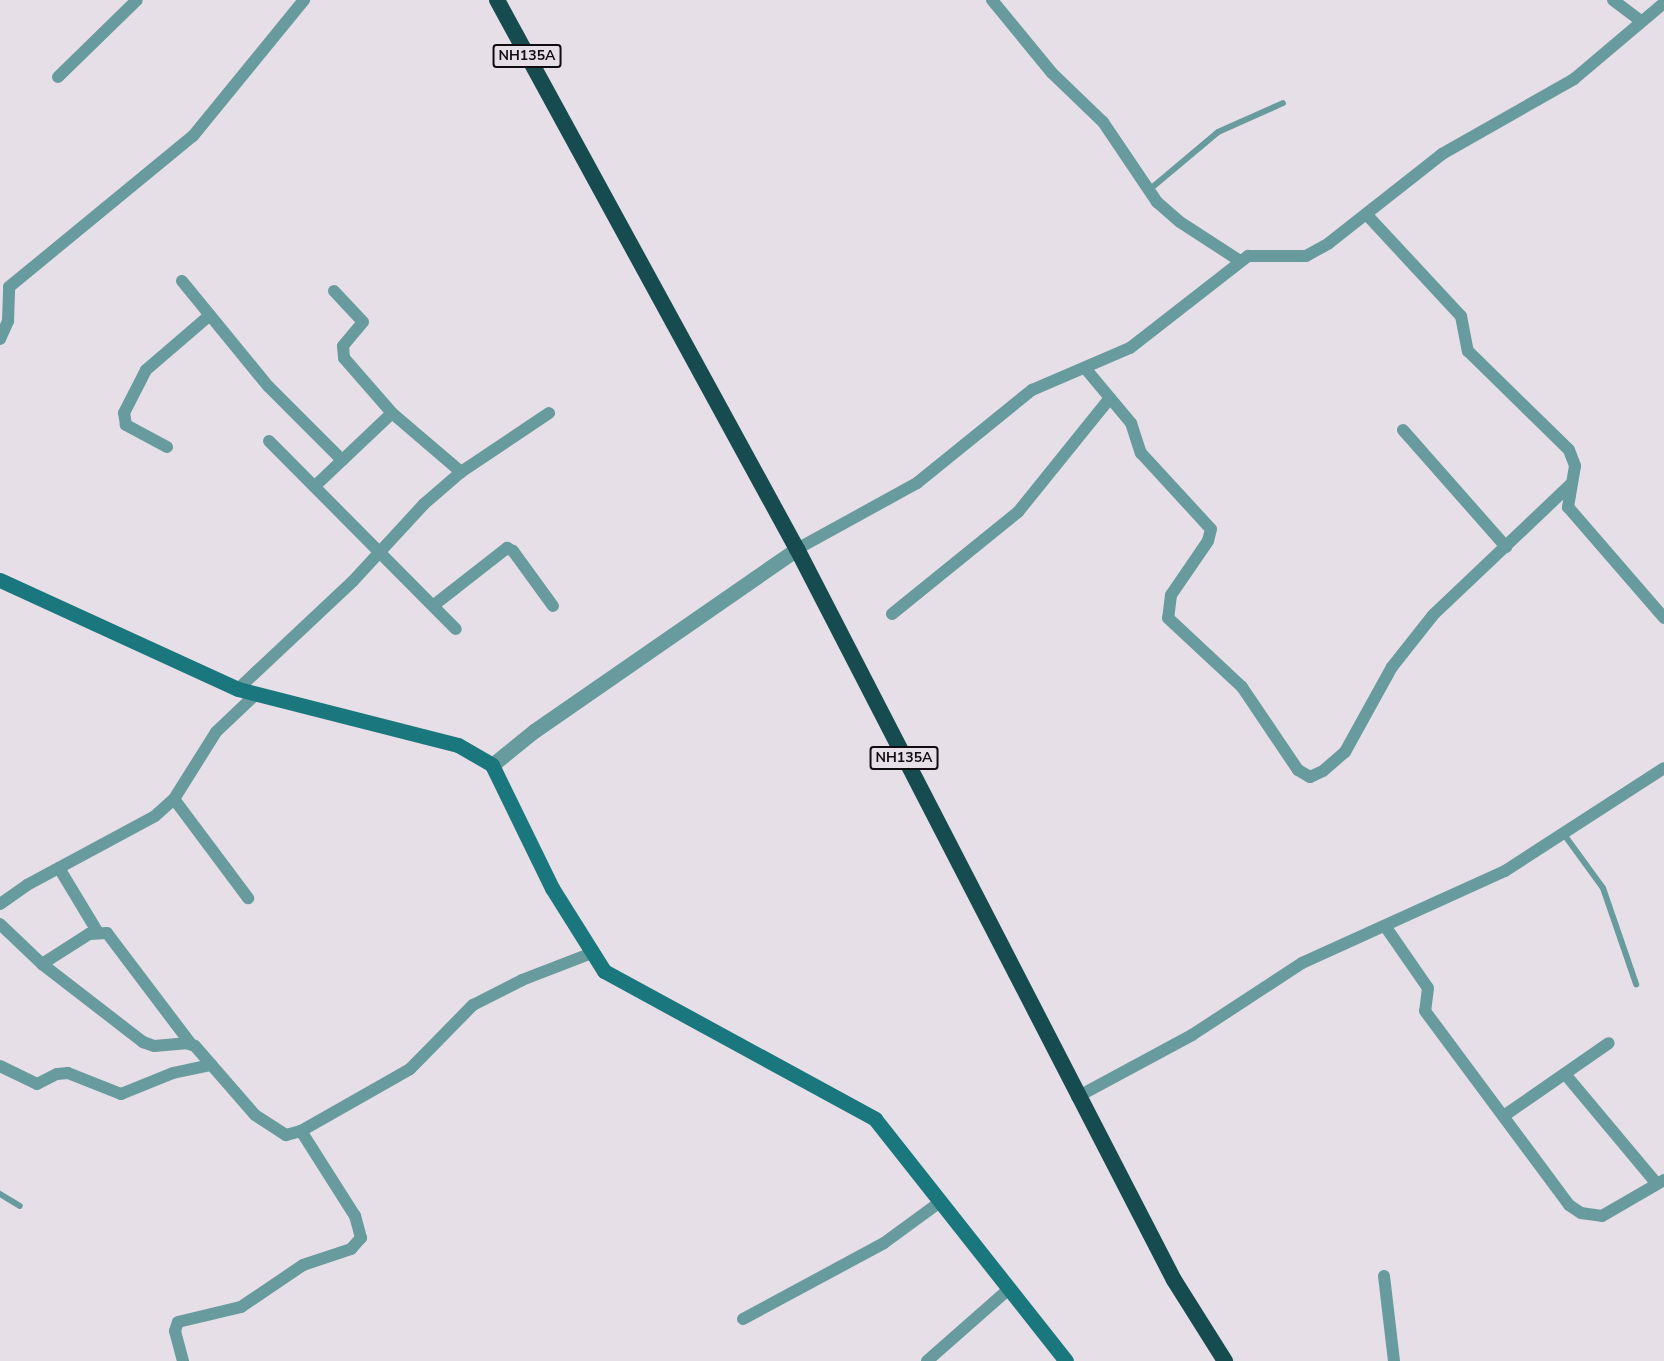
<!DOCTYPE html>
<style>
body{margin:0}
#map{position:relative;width:1664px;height:1361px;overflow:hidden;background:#e7dfe7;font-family:"Nunito Sans",sans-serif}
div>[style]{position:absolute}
.service>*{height:6px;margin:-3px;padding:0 3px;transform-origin:3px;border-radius:3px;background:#689b9e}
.minor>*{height:12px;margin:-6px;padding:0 6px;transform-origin:6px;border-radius:6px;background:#689b9e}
.tertiary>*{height:15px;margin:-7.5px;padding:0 7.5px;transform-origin:7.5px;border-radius:7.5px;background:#689b9e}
.secondary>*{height:15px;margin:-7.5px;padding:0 7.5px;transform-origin:7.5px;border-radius:7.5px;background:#19777d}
.trunk>*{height:16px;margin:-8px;padding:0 8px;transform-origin:8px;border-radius:8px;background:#164c4f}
span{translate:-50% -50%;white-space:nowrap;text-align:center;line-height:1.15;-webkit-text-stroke:4.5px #e7dfe7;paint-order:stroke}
.shield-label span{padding:2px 4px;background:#e7dfe7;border:2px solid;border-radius:4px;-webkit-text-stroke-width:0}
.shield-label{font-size:14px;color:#0f0d0f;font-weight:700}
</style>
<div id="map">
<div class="service">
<i style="left:1149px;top:190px;width:90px;rotate:-40deg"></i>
<i style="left:1218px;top:132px;width:71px;rotate:-24deg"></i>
<i style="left:1563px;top:833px;width:68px;rotate:54deg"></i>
<i style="left:1603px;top:888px;width:102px;rotate:71deg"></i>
<i style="left:0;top:1194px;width:23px;rotate:31deg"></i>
</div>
<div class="minor">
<i style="left:992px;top:0;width:94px;rotate:50.6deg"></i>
<i style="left:1052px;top:73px;width:71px;rotate:43.9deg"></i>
<i style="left:1103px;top:122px;width:97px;rotate:56deg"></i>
<i style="left:1157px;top:202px;width:30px;rotate:41deg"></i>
<i style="left:1180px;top:222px;width:72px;rotate:33deg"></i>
<i style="left:1613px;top:0;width:34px;rotate:37deg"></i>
<i style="left:58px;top:77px;width:110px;rotate:-44.3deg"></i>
<i style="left:1367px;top:215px;width:138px;rotate:47.1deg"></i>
<i style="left:1461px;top:316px;width:36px;rotate:79deg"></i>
<i style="left:1468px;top:351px;width:141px;rotate:44.4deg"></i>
<i style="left:1569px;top:450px;width:17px;rotate:69deg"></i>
<i style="left:1575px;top:466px;width:42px;rotate:99.7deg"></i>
<i style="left:1568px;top:507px;width:147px;rotate:49.1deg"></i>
<i style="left:182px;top:281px;width:136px;rotate:50.7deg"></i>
<i style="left:268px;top:386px;width:105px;rotate:45deg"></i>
<i style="left:334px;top:291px;width:42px;rotate:46.9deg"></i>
<i style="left:363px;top:322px;width:31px;rotate:130deg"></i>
<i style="left:343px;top:346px;width:12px;rotate:85deg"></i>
<i style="left:344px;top:358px;width:73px;rotate:48.9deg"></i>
<i style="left:392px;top:413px;width:91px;rotate:40.5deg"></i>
<i style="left:0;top:339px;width:20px;rotate:-66deg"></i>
<i style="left:8px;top:321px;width:34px;rotate:-88deg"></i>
<i style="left:9px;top:287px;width:238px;rotate:-39.4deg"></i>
<i style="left:193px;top:136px;width:176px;rotate:-50.8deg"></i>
<i style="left:1085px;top:368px;width:72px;rotate:50.1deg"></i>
<i style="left:1131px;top:423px;width:32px;rotate:72deg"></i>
<i style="left:1141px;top:453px;width:103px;rotate:47.4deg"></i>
<i style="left:1211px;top:529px;width:12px;rotate:104deg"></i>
<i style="left:1208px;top:541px;width:65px;rotate:124.4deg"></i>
<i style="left:1171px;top:595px;width:23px;rotate:97deg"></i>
<i style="left:1168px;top:618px;width:101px;rotate:43deg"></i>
<i style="left:1242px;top:687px;width:100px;rotate:56deg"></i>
<i style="left:1298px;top:770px;width:14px;rotate:30deg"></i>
<i style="left:1310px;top:777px;width:14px;rotate:-25deg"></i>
<i style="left:1323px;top:771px;width:29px;rotate:-41deg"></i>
<i style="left:1345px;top:752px;width:97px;rotate:-61.1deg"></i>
<i style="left:1392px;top:667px;width:66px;rotate:-51.7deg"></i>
<i style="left:1433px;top:615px;width:190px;rotate:-43.5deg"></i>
<i style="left:1403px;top:430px;width:156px;rotate:48.6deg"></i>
<i style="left:269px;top:441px;width:265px;rotate:45.2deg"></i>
<i style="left:167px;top:447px;width:47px;rotate:-151.8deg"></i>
<i style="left:126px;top:425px;width:12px;rotate:-99deg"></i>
<i style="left:124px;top:413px;width:48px;rotate:-62.9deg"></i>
<i style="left:146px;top:370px;width:84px;rotate:-40.7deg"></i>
<i style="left:315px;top:486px;width:106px;rotate:-43.5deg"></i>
<i style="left:797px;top:549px;width:137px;rotate:-28.8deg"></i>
<i style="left:917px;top:483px;width:148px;rotate:-39deg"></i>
<i style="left:1032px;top:390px;width:107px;rotate:-23.2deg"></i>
<i style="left:1130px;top:348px;width:150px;rotate:-37.9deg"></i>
<i style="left:1248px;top:256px;width:58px"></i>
<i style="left:1306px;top:256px;width:26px;rotate:-29deg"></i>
<i style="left:1329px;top:243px;width:144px;rotate:-38.2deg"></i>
<i style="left:1442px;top:154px;width:152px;rotate:-29.6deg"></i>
<i style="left:1574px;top:79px;width:118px;rotate:-40.2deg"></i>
<i style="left:434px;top:605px;width:93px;rotate:-38deg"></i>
<i style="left:507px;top:548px;width:7px;rotate:27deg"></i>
<i style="left:513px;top:551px;width:68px;rotate:54deg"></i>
<i style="left:892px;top:614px;width:162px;rotate:-39deg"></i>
<i style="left:1018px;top:512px;width:146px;rotate:-51.1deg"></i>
<i style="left:238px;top:689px;width:158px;rotate:-43.2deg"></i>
<i style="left:353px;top:581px;width:105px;rotate:-47.3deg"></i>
<i style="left:424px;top:504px;width:49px;rotate:-40.9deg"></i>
<i style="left:461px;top:472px;width:106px;rotate:-33.8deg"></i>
<i style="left:174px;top:799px;width:124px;rotate:53.2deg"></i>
<i style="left:59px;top:868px;width:74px;rotate:58.9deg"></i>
<i style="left:0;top:904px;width:33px;rotate:-35deg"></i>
<i style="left:27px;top:885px;width:145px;rotate:-28.3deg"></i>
<i style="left:155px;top:816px;width:25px;rotate:-42deg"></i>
<i style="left:174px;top:799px;width:79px;rotate:-57.9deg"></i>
<i style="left:216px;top:732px;width:54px;rotate:-43.5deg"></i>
<i style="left:0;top:924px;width:58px;rotate:43.6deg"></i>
<i style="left:42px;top:964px;width:128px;rotate:37.7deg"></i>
<i style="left:143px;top:1042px;width:12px;rotate:20deg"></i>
<i style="left:154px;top:1046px;width:32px;rotate:-5deg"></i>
<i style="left:186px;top:1043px;width:9px;rotate:18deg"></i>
<i style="left:195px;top:1046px;width:91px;rotate:49deg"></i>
<i style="left:255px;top:1115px;width:37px;rotate:33deg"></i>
<i style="left:286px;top:1135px;width:16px;rotate:-15deg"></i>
<i style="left:301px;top:1131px;width:125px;rotate:-29.6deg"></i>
<i style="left:410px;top:1069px;width:90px;rotate:-45.5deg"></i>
<i style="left:473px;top:1005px;width:55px;rotate:-27deg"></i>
<i style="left:522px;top:980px;width:75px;rotate:-21.1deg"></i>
<i style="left:1385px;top:926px;width:75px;rotate:55.3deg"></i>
<i style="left:1428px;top:988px;width:23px;rotate:97deg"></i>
<i style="left:1425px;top:1011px;width:242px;rotate:53.4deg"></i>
<i style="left:1569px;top:1205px;width:14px;rotate:34deg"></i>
<i style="left:1581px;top:1213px;width:21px;rotate:8deg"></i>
<i style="left:1602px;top:1216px;width:72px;rotate:-30.1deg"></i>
<i style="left:42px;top:964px;width:56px;rotate:-32.6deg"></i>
<i style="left:89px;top:934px;width:18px;rotate:-3deg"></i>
<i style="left:107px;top:933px;width:139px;rotate:52.9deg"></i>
<i style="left:0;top:1066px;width:41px;rotate:25.9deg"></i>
<i style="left:37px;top:1084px;width:22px;rotate:-27deg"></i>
<i style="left:57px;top:1074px;width:11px;rotate:-5deg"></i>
<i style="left:68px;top:1073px;width:57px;rotate:21.6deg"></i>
<i style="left:121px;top:1094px;width:56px;rotate:-22deg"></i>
<i style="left:173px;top:1073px;width:39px;rotate:-12deg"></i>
<i style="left:1565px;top:1074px;width:143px;rotate:50.1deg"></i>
<i style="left:1077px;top:1097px;width:131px;rotate:-28.3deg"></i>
<i style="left:1192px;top:1035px;width:131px;rotate:-33.2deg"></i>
<i style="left:1302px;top:963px;width:223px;rotate:-24.4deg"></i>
<i style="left:1505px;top:871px;width:189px;rotate:-32.9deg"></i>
<i style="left:1505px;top:1115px;width:126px;rotate:-34.7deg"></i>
<i style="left:1384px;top:1276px;width:86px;rotate:83.3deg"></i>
<i style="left:743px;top:1319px;width:160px;rotate:-28.3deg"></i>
<i style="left:884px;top:1243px;width:69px;rotate:-36.2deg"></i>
<i style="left:183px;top:1361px;width:31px;rotate:-105deg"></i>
<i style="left:175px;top:1331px;width:9px;rotate:-72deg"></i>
<i style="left:178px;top:1322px;width:65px;rotate:-13.4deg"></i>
<i style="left:241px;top:1307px;width:75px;rotate:-34.1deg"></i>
<i style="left:303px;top:1265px;width:51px;rotate:-18.4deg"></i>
<i style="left:351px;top:1249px;width:15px;rotate:-48deg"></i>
<i style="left:361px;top:1238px;width:23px;rotate:-105deg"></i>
<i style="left:355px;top:1216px;width:101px;rotate:-122.4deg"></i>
<i style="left:927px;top:1361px;width:109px;rotate:-41.3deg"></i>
</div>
<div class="tertiary">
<i style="left:492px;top:765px;width:54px;rotate:-39deg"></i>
<i style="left:534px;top:731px;width:320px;rotate:-34.7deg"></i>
</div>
<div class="secondary">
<i style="left:0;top:580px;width:262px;rotate:24.6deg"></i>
<i style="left:238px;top:689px;width:227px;rotate:14.3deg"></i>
<i style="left:458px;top:745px;width:39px;rotate:30deg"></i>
<i style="left:492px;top:765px;width:137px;rotate:64deg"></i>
<i style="left:552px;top:888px;width:98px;rotate:57.9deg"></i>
<i style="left:604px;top:971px;width:309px;rotate:28.6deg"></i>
<i style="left:875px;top:1119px;width:308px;rotate:51.7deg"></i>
</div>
<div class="trunk">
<i style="left:497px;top:0;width:626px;rotate:61.35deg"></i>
<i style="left:797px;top:549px;width:822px;rotate:62.72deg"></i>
<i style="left:1174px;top:1280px;width:96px;rotate:57.8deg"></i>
</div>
<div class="shield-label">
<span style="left:527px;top:56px">NH135A</span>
<span style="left:904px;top:758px">NH135A</span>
</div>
</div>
